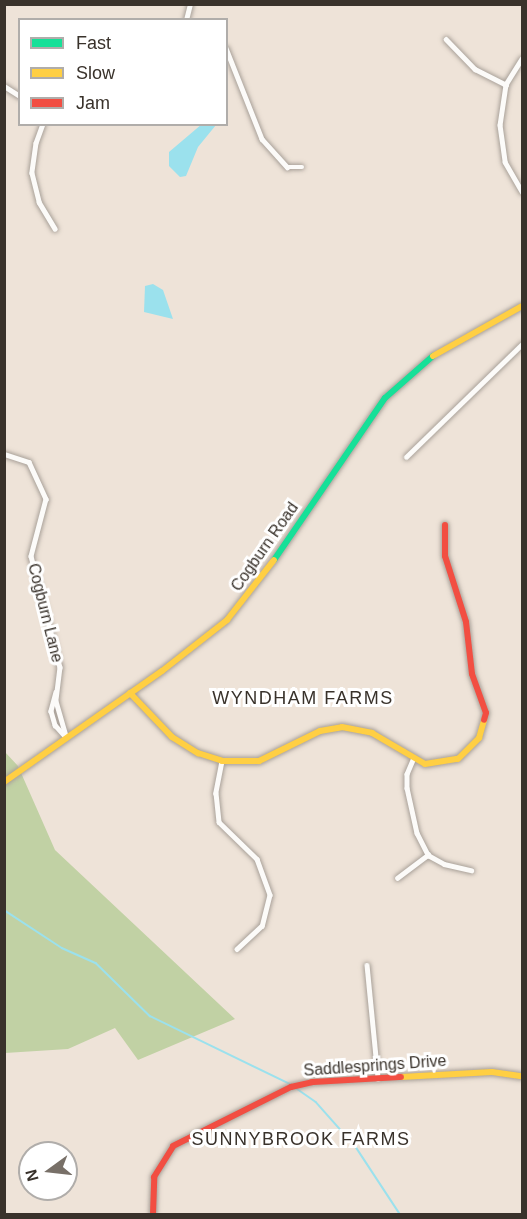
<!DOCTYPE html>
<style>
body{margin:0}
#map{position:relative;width:527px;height:1219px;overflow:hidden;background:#eee3d8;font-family:Arial,sans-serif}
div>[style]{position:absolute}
.green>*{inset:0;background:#c1d1a4}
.water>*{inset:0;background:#9be1ed}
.stream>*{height:1.5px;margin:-0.75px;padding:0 0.75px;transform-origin:0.75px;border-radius:0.75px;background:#9be1ed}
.roads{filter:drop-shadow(0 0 2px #a9a199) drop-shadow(0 0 2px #a9a199)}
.street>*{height:4.5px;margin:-2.25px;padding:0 2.25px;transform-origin:2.25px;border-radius:2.25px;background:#fcfbf9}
.fast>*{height:6px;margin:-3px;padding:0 3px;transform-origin:3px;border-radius:3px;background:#16e098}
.slow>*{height:6px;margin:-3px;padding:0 3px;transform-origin:3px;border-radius:3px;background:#ffcf43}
.jam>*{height:6px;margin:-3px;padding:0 3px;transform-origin:3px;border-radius:3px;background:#f24e42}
span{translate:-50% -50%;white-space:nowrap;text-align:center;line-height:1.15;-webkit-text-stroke:6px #fff;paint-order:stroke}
.street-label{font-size:16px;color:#39322b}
.neighbourhood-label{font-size:18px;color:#39322b;letter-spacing:1.5px}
.frame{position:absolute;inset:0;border:6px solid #39322b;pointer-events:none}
.legend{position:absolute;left:18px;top:18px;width:210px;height:108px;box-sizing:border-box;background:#fff;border:2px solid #b0adaa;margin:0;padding:8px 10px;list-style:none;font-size:18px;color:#39322b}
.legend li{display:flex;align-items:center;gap:12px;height:30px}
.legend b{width:30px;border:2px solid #b0adaa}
.north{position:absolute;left:18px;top:1141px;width:60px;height:60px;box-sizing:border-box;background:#fff;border:2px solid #b0adaa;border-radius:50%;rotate:255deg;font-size:16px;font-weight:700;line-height:24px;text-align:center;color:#39322b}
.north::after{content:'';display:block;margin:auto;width:21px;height:27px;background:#787068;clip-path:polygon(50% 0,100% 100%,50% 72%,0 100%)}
</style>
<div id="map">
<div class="green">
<i style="clip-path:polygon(5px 752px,18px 766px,55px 850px,235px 1019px,138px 1060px,115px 1028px,68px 1049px,5px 1053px)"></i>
</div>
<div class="water">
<i style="clip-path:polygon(202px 124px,216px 125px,198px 147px,186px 176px,180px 177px,169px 166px,169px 152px)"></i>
<i style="clip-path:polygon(153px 284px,163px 290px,173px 319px,144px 312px,145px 286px)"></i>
</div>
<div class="stream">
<i style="left:4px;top:910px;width:69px;rotate:33.2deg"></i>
<i style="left:62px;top:948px;width:37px;rotate:24deg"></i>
<i style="left:96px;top:963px;width:76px;rotate:44.5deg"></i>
<i style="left:150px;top:1016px;width:158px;rotate:25.9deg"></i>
<i style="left:296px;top:1088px;width:24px;rotate:35deg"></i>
<i style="left:316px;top:1102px;width:60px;rotate:48.4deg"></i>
<i style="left:356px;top:1147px;width:80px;rotate:56.7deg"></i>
</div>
<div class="roads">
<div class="street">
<i style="left:186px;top:20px;width:16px;rotate:-76deg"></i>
<i style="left:446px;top:39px;width:42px;rotate:46deg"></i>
<i style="left:475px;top:69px;width:35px;rotate:27deg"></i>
<i style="left:226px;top:48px;width:98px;rotate:68.4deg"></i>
<i style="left:262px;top:139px;width:38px;rotate:48deg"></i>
<i style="left:287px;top:167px;width:15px"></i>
<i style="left:522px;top:59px;width:31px;rotate:122deg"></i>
<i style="left:506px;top:85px;width:40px;rotate:98.5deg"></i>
<i style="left:500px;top:125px;width:37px;rotate:82deg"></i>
<i style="left:505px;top:162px;width:34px;rotate:60deg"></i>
<i style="left:4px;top:86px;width:19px;rotate:32deg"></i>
<i style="left:43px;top:124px;width:20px;rotate:110deg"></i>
<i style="left:36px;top:143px;width:30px;rotate:98deg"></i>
<i style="left:32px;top:173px;width:30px;rotate:76deg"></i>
<i style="left:39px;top:202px;width:31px;rotate:59deg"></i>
<i style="left:4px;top:454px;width:26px;rotate:18deg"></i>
<i style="left:29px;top:462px;width:41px;rotate:65.3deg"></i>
<i style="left:46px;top:499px;width:59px;rotate:104.7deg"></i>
<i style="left:31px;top:556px;width:115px;rotate:75.4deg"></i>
<i style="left:60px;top:667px;width:34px;rotate:97deg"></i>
<i style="left:56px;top:701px;width:36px;rotate:74deg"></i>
<i style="left:406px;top:457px;width:162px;rotate:-44.2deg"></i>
<i style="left:56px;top:692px;width:20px;rotate:105deg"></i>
<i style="left:51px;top:711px;width:15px;rotate:74deg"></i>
<i style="left:55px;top:725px;width:13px;rotate:48deg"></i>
<i style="left:413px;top:760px;width:15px;rotate:113deg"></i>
<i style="left:407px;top:774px;width:14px;rotate:90deg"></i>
<i style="left:407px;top:788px;width:46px;rotate:77.5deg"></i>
<i style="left:417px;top:833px;width:25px;rotate:63deg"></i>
<i style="left:428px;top:855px;width:18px;rotate:29deg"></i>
<i style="left:444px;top:864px;width:28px;rotate:13deg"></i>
<i style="left:222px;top:761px;width:33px;rotate:101deg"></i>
<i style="left:216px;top:793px;width:29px;rotate:84deg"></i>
<i style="left:219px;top:822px;width:53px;rotate:44.2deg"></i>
<i style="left:257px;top:859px;width:38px;rotate:70deg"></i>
<i style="left:270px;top:895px;width:32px;rotate:104deg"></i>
<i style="left:262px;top:926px;width:34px;rotate:137deg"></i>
<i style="left:397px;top:878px;width:39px;rotate:-37deg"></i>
<i style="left:367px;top:965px;width:114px;rotate:84.4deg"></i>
</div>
<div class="fast">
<i style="left:274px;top:560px;width:196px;rotate:-55.6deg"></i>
<i style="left:385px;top:398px;width:64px;rotate:-41.2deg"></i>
</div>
<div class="slow">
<i style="left:433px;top:356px;width:102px;rotate:-29.3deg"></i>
<i style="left:130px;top:693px;width:61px;rotate:46.3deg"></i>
<i style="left:172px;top:737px;width:31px;rotate:32deg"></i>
<i style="left:198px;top:753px;width:25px;rotate:18deg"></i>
<i style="left:222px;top:761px;width:37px"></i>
<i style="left:259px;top:761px;width:68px;rotate:-26.2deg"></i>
<i style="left:320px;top:731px;width:22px;rotate:-10deg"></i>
<i style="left:342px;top:727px;width:31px;rotate:11deg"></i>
<i style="left:372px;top:733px;width:61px;rotate:30.3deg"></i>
<i style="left:425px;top:764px;width:33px;rotate:-9deg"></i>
<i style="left:458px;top:759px;width:30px;rotate:-45deg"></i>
<i style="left:479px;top:738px;width:19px;rotate:-74deg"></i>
<i style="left:4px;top:782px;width:193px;rotate:-35.1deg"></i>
<i style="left:162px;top:671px;width:83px;rotate:-38.1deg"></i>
<i style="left:227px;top:620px;width:76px;rotate:-51.9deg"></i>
<i style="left:401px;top:1077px;width:91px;rotate:-3.1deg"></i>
<i style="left:492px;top:1072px;width:30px;rotate:8deg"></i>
</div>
<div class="jam">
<i style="left:445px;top:525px;width:31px;rotate:90deg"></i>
<i style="left:445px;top:556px;width:69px;rotate:72.3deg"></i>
<i style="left:466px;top:622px;width:52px;rotate:83.4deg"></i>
<i style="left:472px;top:674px;width:41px;rotate:70.3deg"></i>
<i style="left:486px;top:713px;width:7px;rotate:106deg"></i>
<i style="left:153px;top:1214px;width:37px;rotate:-88deg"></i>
<i style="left:154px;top:1177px;width:36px;rotate:-58deg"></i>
<i style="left:173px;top:1146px;width:132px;rotate:-26.6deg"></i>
<i style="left:291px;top:1087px;width:22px;rotate:-13deg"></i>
<i style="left:312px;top:1082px;width:89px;rotate:-3.2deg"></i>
</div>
</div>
<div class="street-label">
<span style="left:265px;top:547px;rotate:-55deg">Cogburn Road</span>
<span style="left:45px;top:613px;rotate:76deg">Cogburn Lane</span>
<span style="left:375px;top:1066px;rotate:-4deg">Saddlesprings Drive</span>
</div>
<div class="neighbourhood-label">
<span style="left:303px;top:698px">WYNDHAM FARMS</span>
<span style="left:301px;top:1139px">SUNNYBROOK FARMS</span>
</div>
<div class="frame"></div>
<ul class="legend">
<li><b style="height:8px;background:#16e098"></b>Fast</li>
<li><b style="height:8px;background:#ffcf43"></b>Slow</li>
<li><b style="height:8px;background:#f24e42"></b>Jam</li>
</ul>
<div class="north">N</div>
</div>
